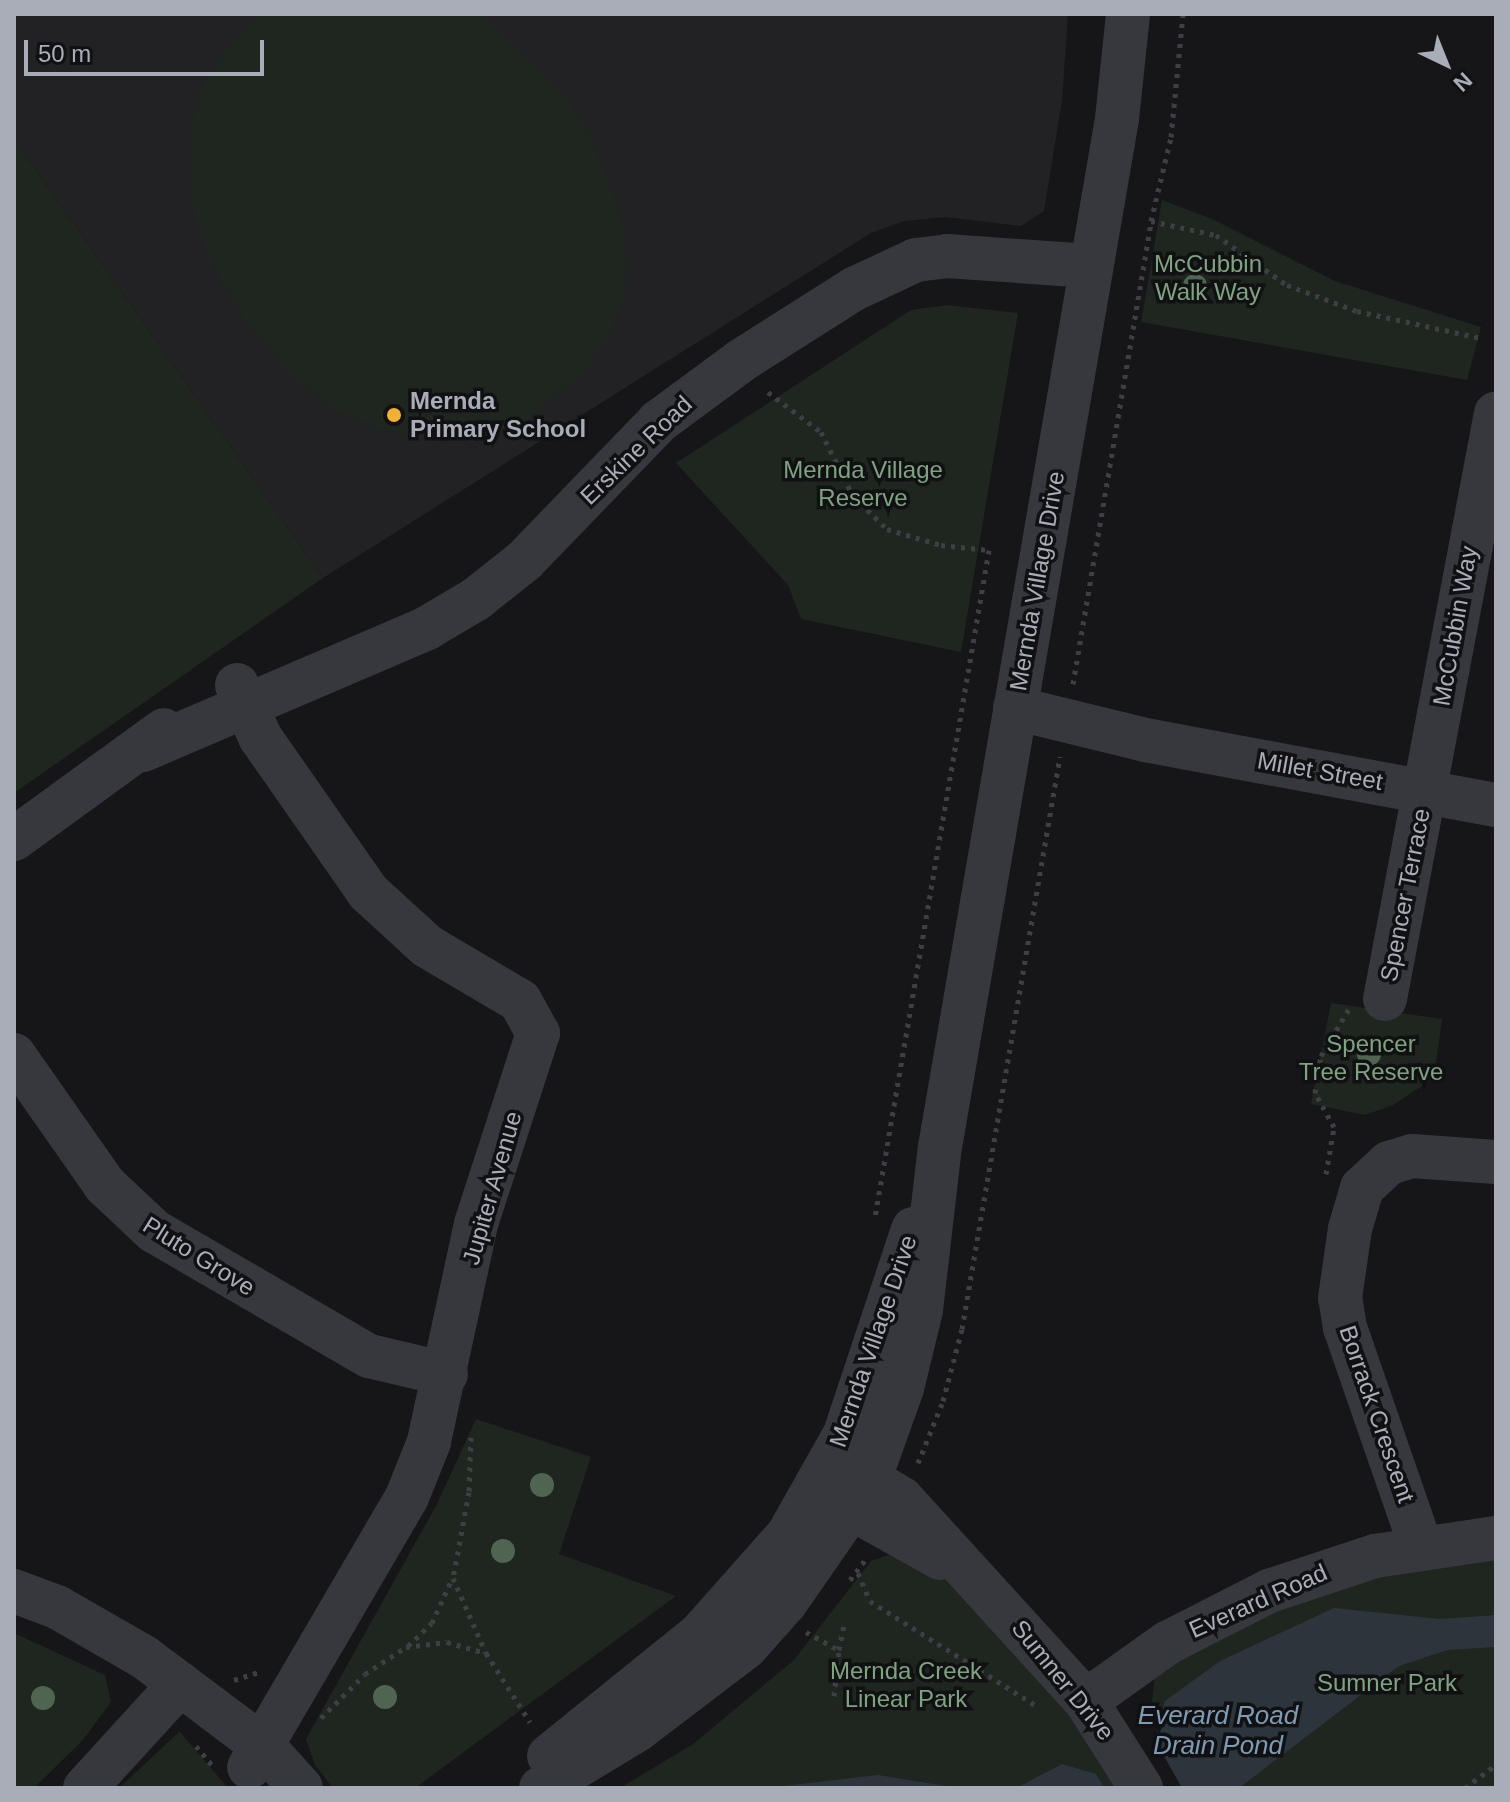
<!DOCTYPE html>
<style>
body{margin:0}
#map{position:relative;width:1510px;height:1802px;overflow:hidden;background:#161618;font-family:Helvetica,sans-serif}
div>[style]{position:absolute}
.built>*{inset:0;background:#222225}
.green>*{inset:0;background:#1e261f}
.water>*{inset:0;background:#2c353c}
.path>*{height:5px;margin-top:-2.5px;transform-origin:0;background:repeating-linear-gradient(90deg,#3d3f44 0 4px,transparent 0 10px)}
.minor>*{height:44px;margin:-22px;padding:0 22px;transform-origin:22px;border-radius:22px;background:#37383d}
.trees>*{width:24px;height:24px;margin:-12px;border-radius:50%;background:#506452}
.dots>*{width:22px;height:22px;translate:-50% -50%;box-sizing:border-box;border:4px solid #111113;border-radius:50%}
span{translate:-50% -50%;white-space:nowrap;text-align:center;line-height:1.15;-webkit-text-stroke:7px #111113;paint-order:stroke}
.park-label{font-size:24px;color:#7fa381}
.poi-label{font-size:24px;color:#a8adb8;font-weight:700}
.left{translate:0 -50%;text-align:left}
.street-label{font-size:24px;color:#a8adb8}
.water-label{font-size:26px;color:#7f9bb3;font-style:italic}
.frame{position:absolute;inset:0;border:16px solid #a8adb8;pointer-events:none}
.north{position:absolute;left:1406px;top:24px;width:80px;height:80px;-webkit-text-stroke:6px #111113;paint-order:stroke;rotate:137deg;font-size:22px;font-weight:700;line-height:32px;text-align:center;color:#a8adb8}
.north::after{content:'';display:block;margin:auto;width:28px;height:36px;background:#a8adb8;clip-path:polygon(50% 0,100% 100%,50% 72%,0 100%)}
.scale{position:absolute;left:24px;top:40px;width:240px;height:36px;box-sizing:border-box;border:4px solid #a8adb8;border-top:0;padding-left:10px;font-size:24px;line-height:28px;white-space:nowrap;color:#a8adb8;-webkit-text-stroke:6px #111113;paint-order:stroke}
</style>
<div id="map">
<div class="built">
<i style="clip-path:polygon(14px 14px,1068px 14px,1062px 101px,1044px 211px,1021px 226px,945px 217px,904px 221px,871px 233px,323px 578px,14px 139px)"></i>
</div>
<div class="green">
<i style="clip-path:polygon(262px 14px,481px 14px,557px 87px,588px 131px,620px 213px,627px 259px,623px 301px,612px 330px,586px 370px,520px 426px,474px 441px,386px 432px,335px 410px,295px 380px,237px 310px,208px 259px,192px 205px,191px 134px,201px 88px,230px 44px)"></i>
<i style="clip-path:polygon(14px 139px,323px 578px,14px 793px)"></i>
<i style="clip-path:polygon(1162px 200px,1212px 219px,1335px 281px,1481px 327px,1467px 380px,1141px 322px)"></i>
<i style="clip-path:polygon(948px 305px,1018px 313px,961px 652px,801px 619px,788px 585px,676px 463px,911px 310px)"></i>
<i style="clip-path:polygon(1331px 1003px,1442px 1019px,1434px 1078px,1393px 1105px,1365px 1115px,1311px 1104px)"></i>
<i style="clip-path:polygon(476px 1419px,591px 1457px,559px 1554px,676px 1596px,415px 1788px,333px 1788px,315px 1765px,306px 1739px,437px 1504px)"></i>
<i style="clip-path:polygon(900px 1551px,945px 1574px,1086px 1726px,1120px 1788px,620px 1788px,693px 1744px,794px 1660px,871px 1561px)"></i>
<i style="clip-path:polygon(1496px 1559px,1496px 1788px,1202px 1788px,1152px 1701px,1155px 1673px,1287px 1604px,1396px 1572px)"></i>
<i style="clip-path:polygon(14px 1633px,105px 1675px,111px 1702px,83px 1740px,34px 1788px,14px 1788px)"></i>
<i style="clip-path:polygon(180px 1732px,228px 1788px,119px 1788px,179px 1732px)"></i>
</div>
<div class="water">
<i style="clip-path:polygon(1334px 1608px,1440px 1619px,1496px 1615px,1496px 1647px,1447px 1650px,1399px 1666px,1239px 1788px,1182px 1788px,1155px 1740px,1165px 1701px,1220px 1661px)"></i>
<i style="clip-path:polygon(1062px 1764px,1096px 1774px,1104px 1788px,1016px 1788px)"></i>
<i style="clip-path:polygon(878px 1775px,958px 1788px,766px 1788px)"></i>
</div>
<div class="path">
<i style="left:1151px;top:221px;width:66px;rotate:12.2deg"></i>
<i style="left:1216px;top:235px;width:87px;rotate:35.2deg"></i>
<i style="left:1287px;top:285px;width:75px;rotate:20.4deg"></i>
<i style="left:1357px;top:311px;width:127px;rotate:12.3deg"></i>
<i style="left:768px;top:392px;width:66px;rotate:37deg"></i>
<i style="left:821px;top:432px;width:72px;rotate:63.4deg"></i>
<i style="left:853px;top:496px;width:47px;rotate:44.1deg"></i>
<i style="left:887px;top:529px;width:56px;rotate:16.5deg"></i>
<i style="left:941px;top:545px;width:48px;rotate:5.9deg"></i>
<i style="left:989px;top:550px;width:677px;rotate:99.7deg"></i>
<i style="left:1073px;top:684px;width:470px;rotate:-80.4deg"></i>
<i style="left:1151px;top:221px;width:86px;rotate:-76.6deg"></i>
<i style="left:1171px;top:137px;width:124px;rotate:-84.4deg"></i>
<i style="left:1326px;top:1174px;width:48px;rotate:-80.3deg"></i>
<i style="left:1334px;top:1127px;width:39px;rotate:-119deg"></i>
<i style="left:1315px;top:1093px;width:20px;rotate:-81deg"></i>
<i style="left:1318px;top:1073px;width:17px;rotate:-80deg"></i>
<i style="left:1321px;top:1056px;width:57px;rotate:-59.4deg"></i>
<i style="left:471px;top:1437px;width:55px;rotate:92.1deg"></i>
<i style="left:469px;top:1492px;width:87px;rotate:100.5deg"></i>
<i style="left:453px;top:1578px;width:82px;rotate:66.3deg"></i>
<i style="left:486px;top:1653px;width:82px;rotate:57.5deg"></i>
<i style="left:918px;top:1463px;width:67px;rotate:-68deg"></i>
<i style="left:943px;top:1401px;width:74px;rotate:-75.2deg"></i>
<i style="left:962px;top:1329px;width:581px;rotate:-80.29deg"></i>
<i style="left:858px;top:1573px;width:30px;rotate:67deg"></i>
<i style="left:870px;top:1601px;width:199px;rotate:32.2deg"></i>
<i style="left:850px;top:1580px;width:26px;rotate:-53deg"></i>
<i style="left:806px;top:1632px;width:38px;rotate:29deg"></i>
<i style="left:839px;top:1650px;width:25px;rotate:-79deg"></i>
<i style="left:408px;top:1646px;width:33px;rotate:-44deg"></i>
<i style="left:432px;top:1623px;width:48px;rotate:-65.6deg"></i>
<i style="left:234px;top:1680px;width:29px;rotate:-18deg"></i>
<i style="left:834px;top:1696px;width:46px;rotate:-83.8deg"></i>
<i style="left:321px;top:1718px;width:62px;rotate:-45deg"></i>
<i style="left:365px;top:1674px;width:49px;rotate:-33.4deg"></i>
<i style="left:406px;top:1647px;width:41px;rotate:-7deg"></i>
<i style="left:447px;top:1642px;width:40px;rotate:16deg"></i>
<i style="left:196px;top:1746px;width:26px;rotate:50deg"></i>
<i style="left:1465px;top:1788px;width:39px;rotate:-37deg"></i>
</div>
<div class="minor">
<i style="left:237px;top:685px;width:57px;rotate:66.1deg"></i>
<i style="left:260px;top:737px;width:189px;rotate:55.1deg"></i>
<i style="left:368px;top:892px;width:80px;rotate:42.5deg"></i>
<i style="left:427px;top:946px;width:108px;rotate:30.6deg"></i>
<i style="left:520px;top:1001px;width:37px;rotate:61deg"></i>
<i style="left:538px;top:1033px;width:201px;rotate:108deg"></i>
<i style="left:476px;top:1224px;width:223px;rotate:102.2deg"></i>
<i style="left:429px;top:1442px;width:59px;rotate:111.8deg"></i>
<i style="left:407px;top:1497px;width:313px;rotate:120.3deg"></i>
<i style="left:1015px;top:708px;width:134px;rotate:13.8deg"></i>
<i style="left:1145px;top:740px;width:357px;rotate:10.5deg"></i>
<i style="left:143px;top:750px;width:309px;rotate:-23.2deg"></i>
<i style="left:427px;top:628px;width:57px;rotate:-30.6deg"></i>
<i style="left:476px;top:599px;width:61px;rotate:-38.4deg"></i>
<i style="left:524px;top:561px;width:193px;rotate:-46deg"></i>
<i style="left:658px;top:422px;width:104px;rotate:-36.4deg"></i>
<i style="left:742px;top:360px;width:133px;rotate:-32.4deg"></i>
<i style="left:854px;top:289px;width:68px;rotate:-25.1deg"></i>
<i style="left:916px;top:260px;width:31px;rotate:-7deg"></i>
<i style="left:947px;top:256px;width:144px;rotate:4deg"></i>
<i style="left:14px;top:839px;width:185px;rotate:-36deg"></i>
<i style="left:1385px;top:999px;width:596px;rotate:-79.27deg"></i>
<i style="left:14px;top:1055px;width:159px;rotate:55deg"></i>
<i style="left:105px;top:1185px;width:67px;rotate:43.2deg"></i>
<i style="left:154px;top:1231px;width:249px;rotate:30.2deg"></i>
<i style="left:369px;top:1356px;width:79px;rotate:13.2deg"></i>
<i style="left:839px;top:1475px;width:27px;rotate:4deg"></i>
<i style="left:866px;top:1477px;width:42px;rotate:31.4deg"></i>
<i style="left:902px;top:1499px;width:273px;rotate:47.7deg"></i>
<i style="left:1086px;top:1701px;width:103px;rotate:57.7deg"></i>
<i style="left:833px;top:1485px;width:29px;rotate:52deg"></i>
<i style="left:851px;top:1508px;width:102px;rotate:29.3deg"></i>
<i style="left:1421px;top:1547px;width:232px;rotate:-109.1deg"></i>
<i style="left:1345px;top:1328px;width:30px;rotate:-99deg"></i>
<i style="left:1340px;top:1298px;width:70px;rotate:-81.8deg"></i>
<i style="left:1350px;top:1229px;width:43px;rotate:-73.7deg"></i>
<i style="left:1362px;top:1188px;width:37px;rotate:-43deg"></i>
<i style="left:1389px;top:1163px;width:24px;rotate:-17deg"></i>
<i style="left:1412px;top:1156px;width:84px;rotate:4.1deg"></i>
<i style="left:14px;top:1591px;width:46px;rotate:20.4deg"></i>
<i style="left:57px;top:1607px;width:100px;rotate:29.9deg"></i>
<i style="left:144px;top:1657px;width:150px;rotate:36.9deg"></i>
<i style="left:264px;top:1747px;width:55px;rotate:47.9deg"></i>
<i style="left:1086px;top:1701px;width:100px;rotate:-35.6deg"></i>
<i style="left:1167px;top:1643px;width:114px;rotate:-27deg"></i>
<i style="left:1269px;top:1591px;width:112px;rotate:-18.3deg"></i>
<i style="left:1375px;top:1556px;width:122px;rotate:-8.5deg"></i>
<i style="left:549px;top:1756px;width:194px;rotate:-38.9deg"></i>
<i style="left:700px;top:1634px;width:132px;rotate:-48.4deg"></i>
<i style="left:788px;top:1535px;width:116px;rotate:-60.6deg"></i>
<i style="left:845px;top:1434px;width:216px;rotate:-71.6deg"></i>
<i style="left:85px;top:1788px;width:141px;rotate:-47.6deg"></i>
<i style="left:541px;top:1788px;width:112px;rotate:-31.1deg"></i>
<i style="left:637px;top:1730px;width:137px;rotate:-37.3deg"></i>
<i style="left:746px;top:1647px;width:60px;rotate:-48.4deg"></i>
<i style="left:786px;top:1602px;width:114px;rotate:-55.3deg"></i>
<i style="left:851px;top:1508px;width:56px;rotate:-62.5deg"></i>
<i style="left:877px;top:1458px;width:74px;rotate:-70.3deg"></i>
<i style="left:902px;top:1388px;width:80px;rotate:-76.3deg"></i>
<i style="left:921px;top:1310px;width:164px;rotate:-83.4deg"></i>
<i style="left:940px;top:1147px;width:1043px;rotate:-80.23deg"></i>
<i style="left:1117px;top:119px;width:106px;rotate:-84deg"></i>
</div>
<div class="trees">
<i style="left:1195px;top:286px"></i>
<i style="left:1369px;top:1054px"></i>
<i style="left:542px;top:1485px"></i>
<i style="left:503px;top:1551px"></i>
<i style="left:385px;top:1697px"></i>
<i style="left:43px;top:1698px"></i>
</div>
<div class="dots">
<i style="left:394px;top:415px;background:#f2b134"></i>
</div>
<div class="park-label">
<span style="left:1208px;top:278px">McCubbin<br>Walk Way</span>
<span style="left:863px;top:484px">Mernda Village<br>Reserve</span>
<span style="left:1371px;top:1058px">Spencer<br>Tree Reserve</span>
<span style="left:906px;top:1685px">Mernda Creek<br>Linear Park</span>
<span style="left:1387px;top:1683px">Sumner Park</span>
</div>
<div class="poi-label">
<span class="left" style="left:410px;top:415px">Mernda<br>Primary School</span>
</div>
<div class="street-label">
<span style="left:636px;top:450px;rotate:-44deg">Erskine Road</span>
<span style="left:1037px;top:581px;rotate:-80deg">Mernda Village Drive</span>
<span style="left:1455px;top:626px;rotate:-80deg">McCubbin Way</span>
<span style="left:1320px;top:771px;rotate:10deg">Millet Street</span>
<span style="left:1405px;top:895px;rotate:-79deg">Spencer Terrace</span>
<span style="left:492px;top:1188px;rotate:-74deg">Jupiter Avenue</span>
<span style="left:199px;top:1256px;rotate:32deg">Pluto Grove</span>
<span style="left:873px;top:1341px;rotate:-71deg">Mernda Village Drive</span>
<span style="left:1377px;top:1414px;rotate:71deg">Borrack Crescent</span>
<span style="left:1258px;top:1601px;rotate:-24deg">Everard Road</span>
<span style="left:1063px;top:1680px;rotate:51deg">Sumner Drive</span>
</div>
<div class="water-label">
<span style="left:1218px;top:1731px">Everard Road<br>Drain Pond</span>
</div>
<div class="frame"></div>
<div class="north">N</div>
<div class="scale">50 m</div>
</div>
